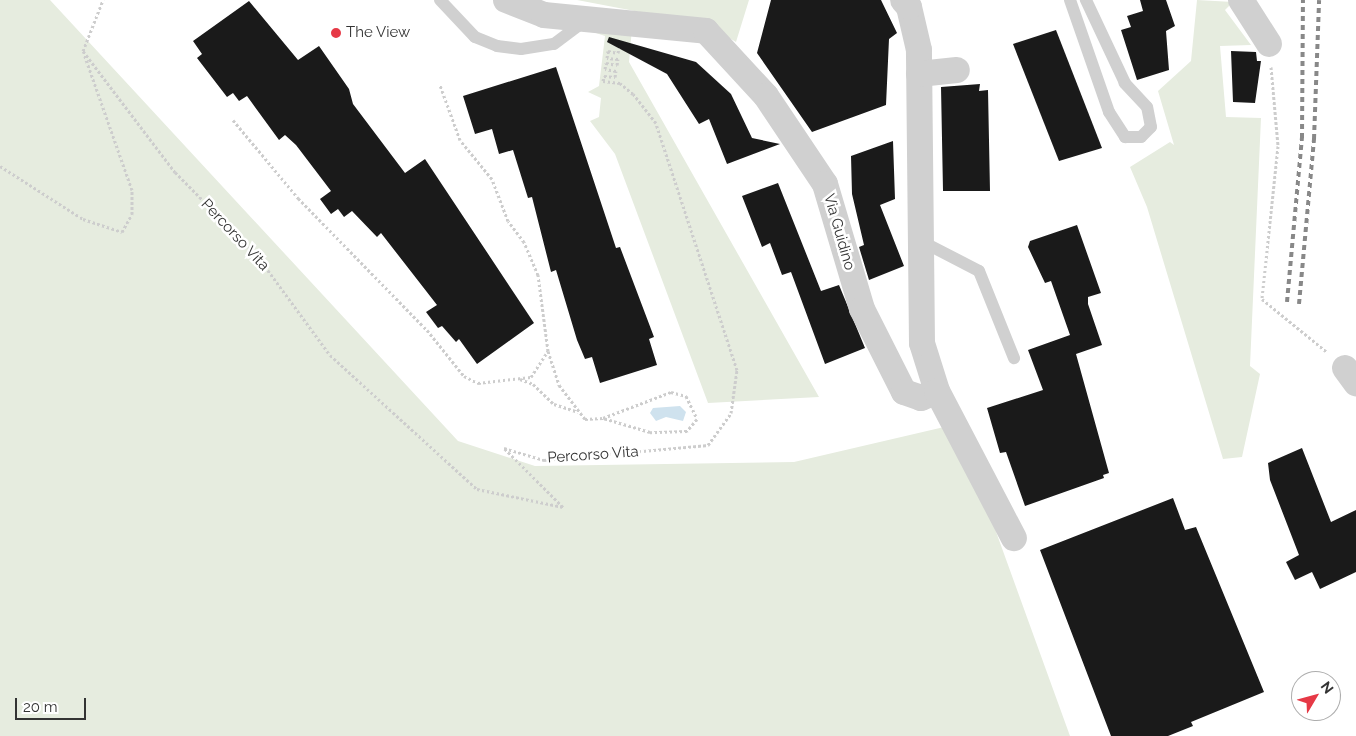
<!DOCTYPE html>
<style>
body{margin:0}
#map{position:relative;width:1356px;height:736px;overflow:hidden;background:#fff;font-family:Raleway,sans-serif}
div>[style]{position:absolute}
.green>*{inset:0;background:#e6ecdf}
.water>*{inset:0;background:#cfe2ee}
.building>*{inset:0;background:#1a1a1a}
.path>*{height:3px;margin-top:-1.5px;transform-origin:0;background:repeating-linear-gradient(90deg,#cdcdcd 0 2.5px,transparent 0 5px)}
.service>*{height:12px;margin:-6px;padding:0 6px;transform-origin:6px;border-radius:6px;background:#d0d0d0}
.minor>*{height:26px;margin:-13px;padding:0 13px;transform-origin:13px;border-radius:13px;background:#d0d0d0}
.rail>*{height:4px;margin-top:-2px;transform-origin:0;background:repeating-linear-gradient(90deg,#888 0 5px,transparent 0 9px)}
.dots>*{width:14px;height:14px;translate:-50% -50%;box-sizing:border-box;border:2px solid #fff;border-radius:50%}
span{translate:-50% -50%;white-space:nowrap;text-align:center;line-height:1.15;-webkit-text-stroke:5px #fff;paint-order:stroke}
.poi-label{font-size:15px;color:#333}
.left{translate:0 -50%;text-align:left}
.street-label{font-size:15px;color:#333}
.north{position:absolute;left:1291px;top:671px;width:50px;height:50px;box-sizing:border-box;background:#fff;border:1px solid #adadad;border-radius:50%;rotate:53deg;font-size:14px;font-weight:700;line-height:20px;text-align:center;color:#333}
.north::after{content:'';display:block;margin:auto;width:18px;height:22px;background:#e63946;clip-path:polygon(50% 0,100% 100%,50% 72%,0 100%)}
.scale{position:absolute;left:15px;top:698px;width:71px;height:22px;box-sizing:border-box;border:2px solid #333;border-top:0;padding-left:6px;font-size:15px;line-height:18px;white-space:nowrap;color:#333;-webkit-text-stroke:4px #fff;paint-order:stroke}
</style>
<div id="map">
<div class="green">
<i style="clip-path:polygon(0 0,50px 0,458px 441px,535px 466px,794px 462px,957px 424px,1070px 736px,0 736px)"></i>
<i style="clip-path:polygon(577px 0,749px 0,736px 42px,708px 25px)"></i>
<i style="clip-path:polygon(1197px 0,1233px 2px,1225px 10px,1251px 45px,1220px 46px,1226px 117px,1261px 118px,1250px 366px,1260px 374px,1242px 457px,1223px 459px,1147px 207px,1130px 167px,1170px 142px,1174px 145px,1158px 91px,1191px 61px)"></i>
<i style="clip-path:polygon(632px 28px,629px 62px,819px 397px,708px 403px,615px 154px,590px 121px,599px 117px,601px 98px,588px 92px,599px 86px,605px 36px,590px 31px)"></i>
</div>
<div class="water">
<i style="clip-path:polygon(680px 406px,686px 412px,683px 421px,666px 417px,656px 421px,650px 413px,653px 408px)"></i>
</div>
<div class="building">
<i style="clip-path:polygon(771px 0,881px 0,897px 33px,889px 39px,886px 105px,812px 132px,757px 53px)"></i>
<i style="clip-path:polygon(1140px 0,1166px 0,1175px 26px,1166px 31px,1169px 70px,1137px 80px,1121px 30px,1131px 27px,1127px 16px,1143px 11px)"></i>
<i style="clip-path:polygon(249px 1px,298px 60px,319px 46px,349px 89px,353px 104px,405px 173px,425px 159px,534px 323px,477px 364px,459px 339px,456px 342px,442px 326px,438px 328px,426px 312px,437px 305px,381px 233px,377px 237px,352px 211px,344px 217px,338px 209px,331px 214px,320px 199px,331px 191px,296px 145px,285px 135px,279px 140px,247px 96px,239px 101px,233px 93px,227px 97px,197px 58px,202px 54px,193px 41px)"></i>
<i style="clip-path:polygon(1056px 30px,1102px 148px,1059px 161px,1013px 44px)"></i>
<i style="clip-path:polygon(609px 37px,696px 62px,731px 94px,752px 138px,780px 144px,727px 164px,709px 119px,699px 124px,667px 74px,607px 42px)"></i>
<i style="clip-path:polygon(1231px 51px,1256px 52px,1257px 61px,1261px 61px,1255px 103px,1233px 102px)"></i>
<i style="clip-path:polygon(556px 67px,616px 248px,620px 247px,654px 337px,649px 339px,657px 365px,600px 383px,592px 357px,585px 359px,577px 340px,556px 270px,551px 272px,532px 197px,528px 198px,513px 150px,499px 154px,492px 129px,475px 134px,463px 96px)"></i>
<i style="clip-path:polygon(980px 84px,979px 91px,988px 90px,990px 191px,943px 191px,941px 87px)"></i>
<i style="clip-path:polygon(893px 141px,895px 199px,880px 205px,904px 266px,869px 280px,859px 247px,864px 245px,852px 194px,851px 156px)"></i>
<i style="clip-path:polygon(778px 183px,821px 291px,839px 285px,865px 348px,825px 364px,791px 272px,782px 275px,770px 243px,762px 247px,742px 196px)"></i>
<i style="clip-path:polygon(1077px 225px,1101px 293px,1088px 297px,1088px 304px,1102px 345px,1076px 354px,1109px 473px,1103px 475px,1104px 478px,1025px 506px,1006px 452px,1000px 453px,987px 408px,1043px 390px,1028px 350px,1070px 335px,1051px 281px,1045px 283px,1028px 247px,1030px 241px)"></i>
<i style="clip-path:polygon(1302px 448px,1331px 522px,1356px 510px,1356px 572px,1320px 589px,1312px 572px,1295px 580px,1286px 562px,1299px 555px,1270px 480px,1268px 463px)"></i>
<i style="clip-path:polygon(1173px 498px,1185px 530px,1196px 527px,1264px 692px,1191px 722px,1193px 726px,1168px 736px,1111px 736px,1040px 550px)"></i>
</div>
<div class="path">
<i style="left:83px;top:51px;width:152px;rotate:52.8deg"></i>
<i style="left:175px;top:172px;width:115px;rotate:45.4deg"></i>
<i style="left:256px;top:254px;width:125px;rotate:53.8deg"></i>
<i style="left:330px;top:355px;width:199px;rotate:42.4deg"></i>
<i style="left:477px;top:489px;width:88px;rotate:11.8deg"></i>
<i style="left:563px;top:507px;width:83px;rotate:-135deg"></i>
<i style="left:504px;top:448px;width:42px;rotate:16.7deg"></i>
<i style="left:544px;top:460px;width:165px;rotate:-5.2deg"></i>
<i style="left:708px;top:445px;width:39px;rotate:-54deg"></i>
<i style="left:731px;top:413px;width:43px;rotate:-82.1deg"></i>
<i style="left:737px;top:370px;width:260px;rotate:-108.2deg"></i>
<i style="left:656px;top:123px;width:37px;rotate:-128deg"></i>
<i style="left:633px;top:94px;width:17px;rotate:-140deg"></i>
<i style="left:620px;top:83px;width:17px;rotate:-173deg"></i>
<i style="left:603px;top:81px;width:5px;rotate:-79deg"></i>
<i style="left:604px;top:76px;width:11px;rotate:5deg"></i>
<i style="left:615px;top:77px;width:6px;rotate:-81deg"></i>
<i style="left:616px;top:71px;width:11px;rotate:-170deg"></i>
<i style="left:605px;top:69px;width:6px;rotate:-81deg"></i>
<i style="left:606px;top:63px;width:11px;rotate:10deg"></i>
<i style="left:617px;top:65px;width:6px;rotate:-81deg"></i>
<i style="left:618px;top:59px;width:11px;rotate:-175deg"></i>
<i style="left:607px;top:58px;width:7px;rotate:-82deg"></i>
<i style="left:608px;top:51px;width:10px;rotate:11deg"></i>
<i style="left:618px;top:53px;width:5px;rotate:-79deg"></i>
<i style="left:83px;top:51px;width:55px;rotate:-68.6deg"></i>
<i style="left:1271px;top:67px;width:79px;rotate:84.9deg"></i>
<i style="left:1278px;top:146px;width:154px;rotate:96deg"></i>
<i style="left:1262px;top:299px;width:84px;rotate:39.2deg"></i>
<i style="left:233px;top:120px;width:102px;rotate:50.2deg"></i>
<i style="left:298px;top:198px;width:185px;rotate:45.7deg"></i>
<i style="left:427px;top:330px;width:59px;rotate:51.2deg"></i>
<i style="left:464px;top:376px;width:16px;rotate:27deg"></i>
<i style="left:478px;top:383px;width:53px;rotate:-6.5deg"></i>
<i style="left:531px;top:377px;width:31px;rotate:-57deg"></i>
<i style="left:548px;top:351px;width:77px;rotate:-97.5deg"></i>
<i style="left:538px;top:275px;width:36px;rotate:-113deg"></i>
<i style="left:524px;top:242px;width:26px;rotate:-127deg"></i>
<i style="left:508px;top:221px;width:45px;rotate:-110.9deg"></i>
<i style="left:492px;top:179px;width:50px;rotate:-129.4deg"></i>
<i style="left:460px;top:140px;width:59px;rotate:-110deg"></i>
<i style="left:0;top:166px;width:98px;rotate:32.6deg"></i>
<i style="left:83px;top:219px;width:41px;rotate:18.4deg"></i>
<i style="left:122px;top:232px;width:21px;rotate:-61deg"></i>
<i style="left:132px;top:214px;width:24px;rotate:-90deg"></i>
<i style="left:132px;top:190px;width:144px;rotate:-109.4deg"></i>
<i style="left:548px;top:351px;width:36px;rotate:72deg"></i>
<i style="left:559px;top:385px;width:43px;rotate:52.6deg"></i>
<i style="left:585px;top:419px;width:18px;rotate:-3deg"></i>
<i style="left:603px;top:418px;width:73px;rotate:-20.9deg"></i>
<i style="left:671px;top:392px;width:16px;rotate:15deg"></i>
<i style="left:686px;top:396px;width:25px;rotate:64deg"></i>
<i style="left:697px;top:419px;width:16px;rotate:130deg"></i>
<i style="left:687px;top:431px;width:37px;rotate:178deg"></i>
<i style="left:650px;top:432px;width:49px;rotate:-163.4deg"></i>
<i style="left:520px;top:379px;width:14px;rotate:21deg"></i>
<i style="left:533px;top:384px;width:29px;rotate:44deg"></i>
<i style="left:554px;top:404px;width:25px;rotate:18deg"></i>
</div>
<div class="service">
<i style="left:440px;top:0;width:51px;rotate:46.6deg"></i>
<i style="left:475px;top:37px;width:24px;rotate:22deg"></i>
<i style="left:497px;top:46px;width:24px;rotate:7deg"></i>
<i style="left:521px;top:49px;width:33px;rotate:-9deg"></i>
<i style="left:554px;top:44px;width:40px;rotate:-37deg"></i>
<i style="left:1070px;top:0;width:119px;rotate:70.8deg"></i>
<i style="left:1109px;top:112px;width:30px;rotate:57deg"></i>
<i style="left:1125px;top:137px;width:16px"></i>
<i style="left:1141px;top:137px;width:14px;rotate:-45deg"></i>
<i style="left:1151px;top:127px;width:20px;rotate:-101deg"></i>
<i style="left:1147px;top:107px;width:33px;rotate:-133deg"></i>
<i style="left:1125px;top:83px;width:92px;rotate:-115.2deg"></i>
<i style="left:921px;top:241px;width:65px;rotate:27.3deg"></i>
<i style="left:979px;top:271px;width:94px;rotate:68.1deg"></i>
</div>
<div class="minor">
<i style="left:506px;top:0;width:41px;rotate:21.5deg"></i>
<i style="left:544px;top:15px;width:163px;rotate:5.6deg"></i>
<i style="left:706px;top:31px;width:88px;rotate:47.3deg"></i>
<i style="left:766px;top:96px;width:106px;rotate:56.2deg"></i>
<i style="left:825px;top:184px;width:130px;rotate:73.5deg"></i>
<i style="left:862px;top:309px;width:93px;rotate:63.2deg"></i>
<i style="left:904px;top:392px;width:18px;rotate:19deg"></i>
<i style="left:921px;top:398px;width:17px;rotate:-24deg"></i>
<i style="left:937px;top:391px;width:50px;rotate:-107.4deg"></i>
<i style="left:922px;top:343px;width:293px;rotate:-90.6deg"></i>
<i style="left:919px;top:50px;width:44px;rotate:-103.1deg"></i>
<i style="left:909px;top:7px;width:9px;rotate:-131deg"></i>
<i style="left:1241px;top:0;width:52px;rotate:57.5deg"></i>
<i style="left:919px;top:74px;width:38px;rotate:-6deg"></i>
<i style="left:1345px;top:368px;width:19px;rotate:54deg"></i>
<i style="left:937px;top:391px;width:166px;rotate:62.4deg"></i>
</div>
<div class="rail">
<i style="left:1287px;top:302px;width:165px;rotate:-84.8deg"></i>
<i style="left:1302px;top:138px;width:138px;rotate:-89.6deg"></i>
<i style="left:1299px;top:304px;width:166px;rotate:-84.8deg"></i>
<i style="left:1314px;top:139px;width:139px;rotate:-87.9deg"></i>
</div>
<div class="dots">
<i style="left:336px;top:33px;background:#e63946"></i>
</div>
<div class="poi-label">
<span class="left" style="left:346px;top:33px">The View</span>
</div>
<div class="street-label">
<span style="left:839px;top:232px;rotate:74deg">Via Guidino</span>
<span style="left:235px;top:235px;rotate:47deg">Percorso Vita</span>
<span style="left:593px;top:455px;rotate:-4deg">Percorso Vita</span>
</div>
<div class="north">N</div>
<div class="scale">20 m</div>
</div>
